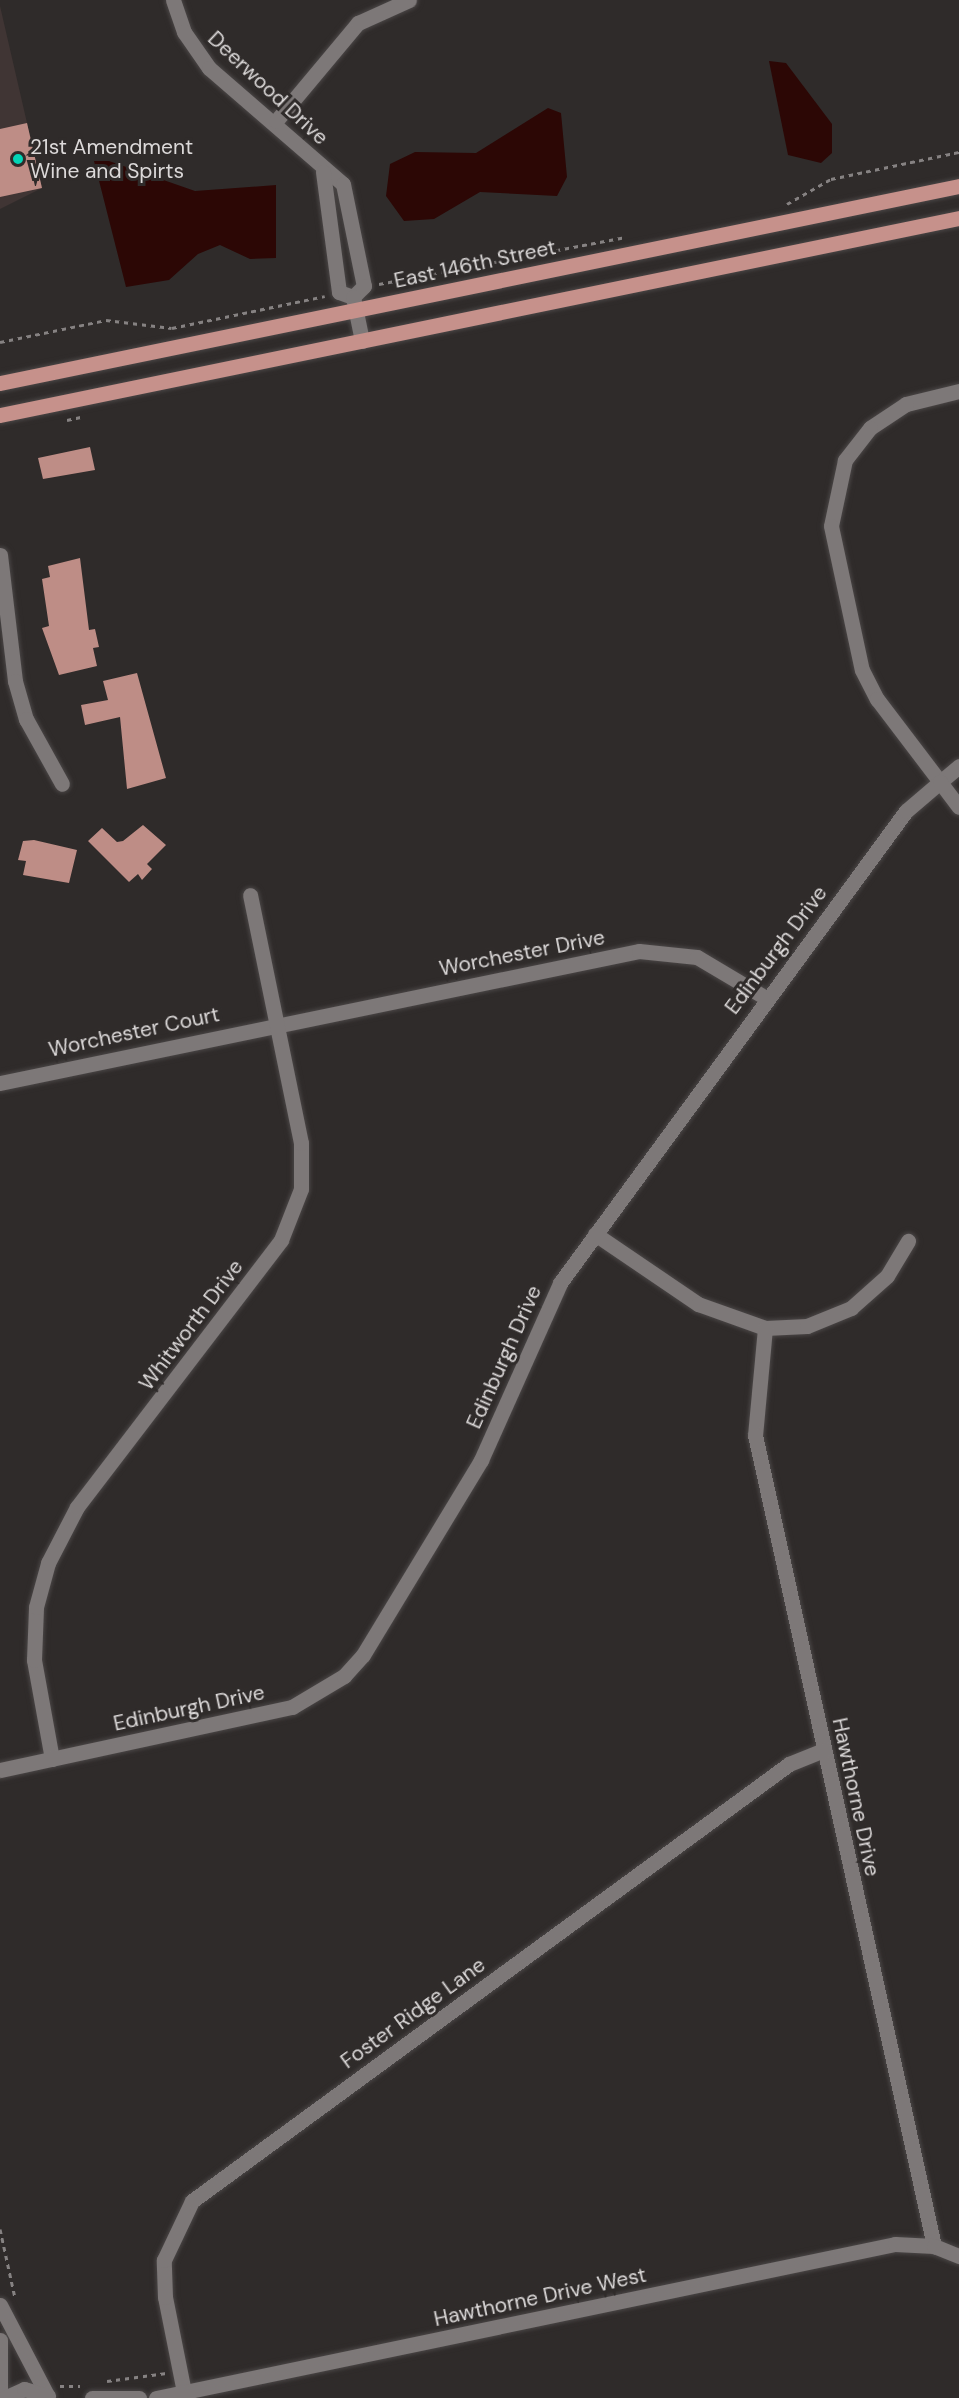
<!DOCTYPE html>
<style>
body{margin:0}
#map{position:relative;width:959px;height:2398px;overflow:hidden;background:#2f2b2a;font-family:"DM Sans",sans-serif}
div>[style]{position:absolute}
.built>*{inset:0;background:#403534}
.water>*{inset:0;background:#2c0705}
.building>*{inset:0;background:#be8d86}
.path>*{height:3px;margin-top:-1.5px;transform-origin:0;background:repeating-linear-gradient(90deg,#868282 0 4.5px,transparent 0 9px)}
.roads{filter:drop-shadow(0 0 2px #4a4646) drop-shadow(0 0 2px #4a4646)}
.minor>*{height:15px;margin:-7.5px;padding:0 7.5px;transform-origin:7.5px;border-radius:7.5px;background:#7d7878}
.tertiary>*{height:15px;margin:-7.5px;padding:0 7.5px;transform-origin:7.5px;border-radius:7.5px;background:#7d7878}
.primary>*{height:15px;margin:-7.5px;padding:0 7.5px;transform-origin:7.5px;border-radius:7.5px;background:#c6918b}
.dots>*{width:16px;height:16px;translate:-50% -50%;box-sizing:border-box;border:3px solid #2f2b2a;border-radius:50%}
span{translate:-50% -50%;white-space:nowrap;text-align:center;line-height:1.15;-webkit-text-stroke:6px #2f2b2a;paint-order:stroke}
.street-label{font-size:21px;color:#dcd9d9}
.poi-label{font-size:21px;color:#dcd9d9}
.left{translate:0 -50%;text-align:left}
</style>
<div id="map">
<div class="built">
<i style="clip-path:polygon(0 6px,42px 188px,0 209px)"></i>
</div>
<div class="water">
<i style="clip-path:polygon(769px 61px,786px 63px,832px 124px,832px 153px,821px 163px,788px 155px)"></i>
<i style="clip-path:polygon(548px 108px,561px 113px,567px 177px,557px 196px,480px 192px,434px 219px,404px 221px,386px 196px,390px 164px,415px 152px,476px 153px)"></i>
<i style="clip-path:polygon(94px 161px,109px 161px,195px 191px,276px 185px,276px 258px,250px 259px,220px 245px,198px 254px,169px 280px,126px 287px)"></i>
</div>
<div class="building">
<i style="clip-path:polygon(27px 123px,42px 188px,0 197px,0 129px)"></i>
<i style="clip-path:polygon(90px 447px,95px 470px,43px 479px,38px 458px)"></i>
<i style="clip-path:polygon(80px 558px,89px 630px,95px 629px,99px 647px,93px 648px,97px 666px,59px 675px,42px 628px,49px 626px,42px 579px,50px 577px,48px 566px)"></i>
<i style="clip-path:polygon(137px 673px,166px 778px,127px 789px,120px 717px,85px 725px,81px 705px,108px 700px,103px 681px)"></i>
<i style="clip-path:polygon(143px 825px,166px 845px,147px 864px,152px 869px,142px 880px,138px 874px,129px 882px,88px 841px,102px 828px,117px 842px,123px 841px)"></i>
<i style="clip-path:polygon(34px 840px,77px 850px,69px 883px,23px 875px,26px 861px,18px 860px,23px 841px)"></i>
</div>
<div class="path">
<i style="left:787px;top:204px;width:51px;rotate:-29.6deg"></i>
<i style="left:831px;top:179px;width:131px;rotate:-11.9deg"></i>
<i style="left:379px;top:284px;width:250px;rotate:-10.8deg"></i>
<i style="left:0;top:342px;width:108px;rotate:-11.7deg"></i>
<i style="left:106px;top:320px;width:66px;rotate:6.9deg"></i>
<i style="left:172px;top:328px;width:156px;rotate:-11.8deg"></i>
<i style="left:67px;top:420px;width:14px;rotate:-12deg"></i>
<i style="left:0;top:2229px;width:71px;rotate:77.7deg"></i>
<i style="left:107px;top:2381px;width:60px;rotate:-7.7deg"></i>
<i style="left:60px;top:2386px;width:20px"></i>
</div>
<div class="roads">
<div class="minor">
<i style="left:173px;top:0;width:34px;rotate:71deg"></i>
<i style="left:184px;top:32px;width:44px;rotate:55.2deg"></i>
<i style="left:209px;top:68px;width:177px;rotate:40.9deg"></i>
<i style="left:343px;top:184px;width:104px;rotate:78.4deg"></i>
<i style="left:364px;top:286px;width:16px;rotate:135deg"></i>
<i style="left:276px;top:121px;width:128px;rotate:-50.1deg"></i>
<i style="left:358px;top:23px;width:56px;rotate:-24.3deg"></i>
<i style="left:323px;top:172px;width:121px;rotate:82.4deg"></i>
<i style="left:339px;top:292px;width:15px;rotate:20deg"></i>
<i style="left:353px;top:297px;width:45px;rotate:78.4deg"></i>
<i style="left:959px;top:391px;width:55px;rotate:166.2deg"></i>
<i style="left:906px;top:404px;width:43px;rotate:146.3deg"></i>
<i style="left:870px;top:428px;width:41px;rotate:128deg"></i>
<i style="left:845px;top:460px;width:67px;rotate:102deg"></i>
<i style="left:831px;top:526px;width:147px;rotate:77.9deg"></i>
<i style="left:862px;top:670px;width:33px;rotate:63deg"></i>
<i style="left:877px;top:699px;width:104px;rotate:52.8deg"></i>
<i style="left:940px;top:782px;width:25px;rotate:-40deg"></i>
<i style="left:0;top:555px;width:127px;rotate:83.2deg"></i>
<i style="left:15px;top:681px;width:40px;rotate:74deg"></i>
<i style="left:26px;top:719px;width:74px;rotate:61deg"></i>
<i style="left:0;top:1083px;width:652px;rotate:-11.67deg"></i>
<i style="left:639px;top:951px;width:58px;rotate:5.9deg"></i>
<i style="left:697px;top:957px;width:80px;rotate:30.7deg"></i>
<i style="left:595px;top:1234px;width:125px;rotate:34.2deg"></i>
<i style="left:698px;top:1304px;width:71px;rotate:19.7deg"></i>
<i style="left:765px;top:1328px;width:42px;rotate:-2.7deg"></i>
<i style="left:807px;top:1326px;width:48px;rotate:-22.2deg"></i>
<i style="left:851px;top:1308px;width:48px;rotate:-41.6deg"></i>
<i style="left:887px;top:1276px;width:41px;rotate:-59deg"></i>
<i style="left:765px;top:1328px;width:107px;rotate:95.3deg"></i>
<i style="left:755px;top:1435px;width:831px;rotate:77.55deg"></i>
<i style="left:52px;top:1759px;width:101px;rotate:-100.3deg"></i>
<i style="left:34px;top:1660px;width:53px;rotate:-87.8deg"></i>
<i style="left:36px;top:1607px;width:46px;rotate:-74.7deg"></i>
<i style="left:48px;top:1563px;width:63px;rotate:-62.6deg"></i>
<i style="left:77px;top:1507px;width:336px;rotate:-52.6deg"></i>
<i style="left:281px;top:1240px;width:55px;rotate:-68.6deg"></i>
<i style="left:301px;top:1189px;width:46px;rotate:-90deg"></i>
<i style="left:301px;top:1143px;width:253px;rotate:-101.6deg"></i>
<i style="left:0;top:1770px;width:299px;rotate:-12.2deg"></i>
<i style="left:292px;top:1707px;width:61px;rotate:-30.8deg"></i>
<i style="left:344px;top:1676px;width:28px;rotate:-48deg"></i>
<i style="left:363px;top:1655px;width:228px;rotate:-58.8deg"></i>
<i style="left:481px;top:1460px;width:194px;rotate:-65.9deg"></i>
<i style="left:560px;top:1283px;width:585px;rotate:-53.76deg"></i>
<i style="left:906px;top:811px;width:45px;rotate:-40.5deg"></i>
<i style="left:940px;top:782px;width:31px;rotate:53deg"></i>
<i style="left:184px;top:2392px;width:97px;rotate:-101.3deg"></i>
<i style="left:165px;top:2297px;width:37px;rotate:-92deg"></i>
<i style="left:164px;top:2260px;width:65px;rotate:-64.6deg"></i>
<i style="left:192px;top:2201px;width:740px;rotate:-36.2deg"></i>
<i style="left:789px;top:1764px;width:38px;rotate:-22deg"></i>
<i style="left:92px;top:2398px;width:47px"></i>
<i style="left:156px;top:2398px;width:755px;rotate:-11.77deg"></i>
<i style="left:895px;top:2244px;width:39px;rotate:3deg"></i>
<i style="left:934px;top:2246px;width:27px;rotate:22deg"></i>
</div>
<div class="tertiary">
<i style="left:0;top:2305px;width:102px;rotate:62.4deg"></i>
<i style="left:0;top:2340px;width:51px;rotate:90deg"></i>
<i style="left:4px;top:2398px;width:22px;rotate:-24deg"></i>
<i style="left:24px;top:2389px;width:25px;rotate:16deg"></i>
</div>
<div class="primary">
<i style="left:0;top:383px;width:979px;rotate:-11.61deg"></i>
<i style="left:0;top:415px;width:979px;rotate:-11.61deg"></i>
</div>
</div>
<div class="dots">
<i style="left:18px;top:159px;background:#03d5b6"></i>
</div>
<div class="street-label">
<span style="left:268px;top:88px;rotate:43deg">Deerwood Drive</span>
<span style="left:475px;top:264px;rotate:-12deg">East 146th Street</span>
<span style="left:776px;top:950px;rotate:-53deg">Edinburgh Drive</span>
<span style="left:522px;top:953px;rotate:-11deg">Worchester Drive</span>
<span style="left:134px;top:1032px;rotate:-12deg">Worchester Court</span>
<span style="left:191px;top:1325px;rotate:-53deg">Whitworth Drive</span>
<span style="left:504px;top:1357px;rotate:-66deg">Edinburgh Drive</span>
<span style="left:189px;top:1708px;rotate:-12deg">Edinburgh Drive</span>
<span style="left:856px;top:1797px;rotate:78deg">Hawthorne Drive</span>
<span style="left:413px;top:2013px;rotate:-36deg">Foster Ridge Lane</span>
<span style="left:540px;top:2297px;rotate:-12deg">Hawthorne Drive West</span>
</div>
<div class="poi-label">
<span class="left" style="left:30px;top:159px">21st Amendment<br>Wine and Spirts</span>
</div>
</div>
